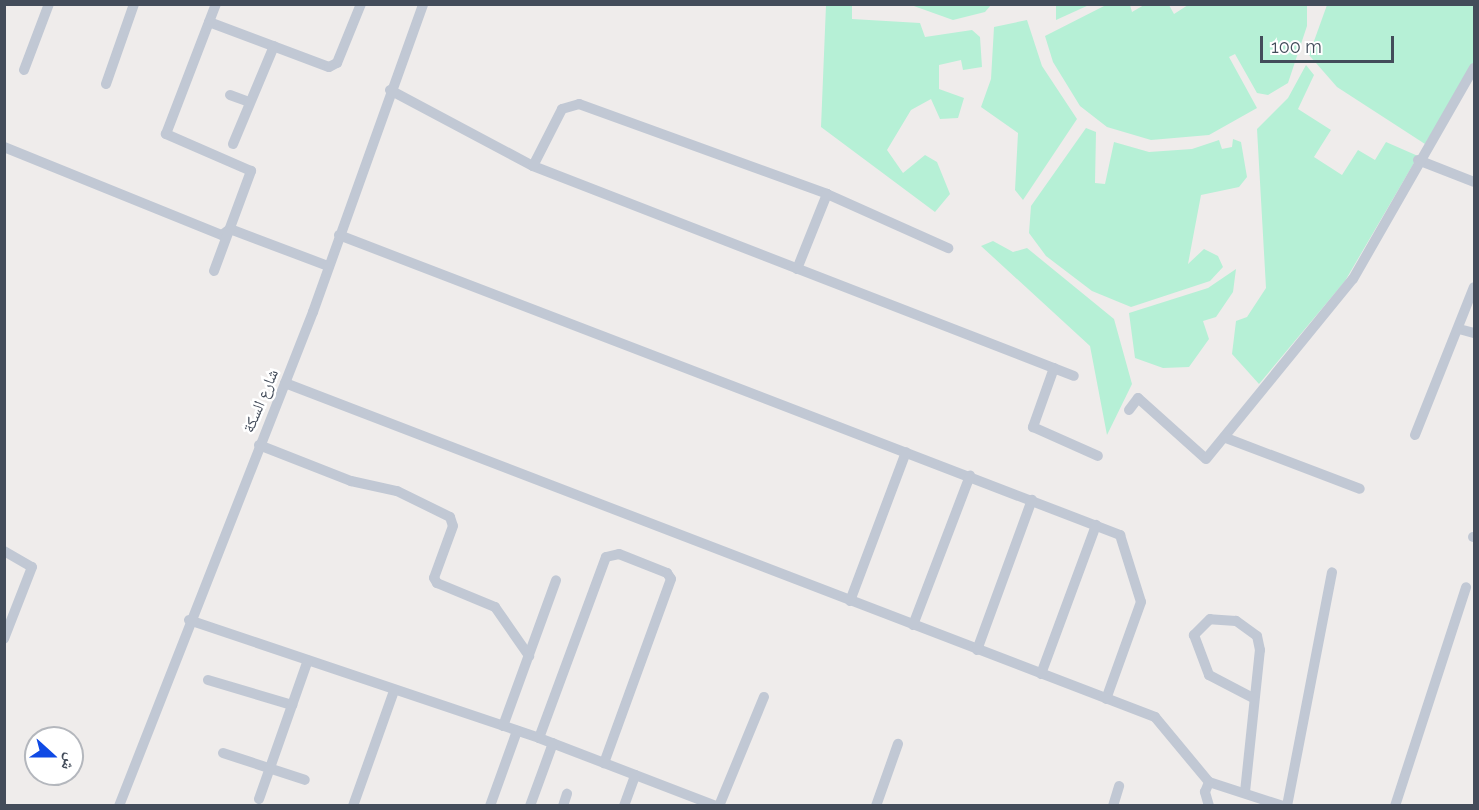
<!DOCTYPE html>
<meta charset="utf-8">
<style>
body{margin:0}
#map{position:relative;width:1479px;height:810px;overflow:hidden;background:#efeceb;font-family:Raleway,"Noto Naskh Arabic",sans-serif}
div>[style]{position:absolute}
.green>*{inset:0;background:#b6f0d6}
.minor>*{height:10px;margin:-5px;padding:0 5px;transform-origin:5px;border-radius:5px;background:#c1c8d4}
span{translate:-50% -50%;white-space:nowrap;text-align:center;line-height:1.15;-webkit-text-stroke:5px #fff;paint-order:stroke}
.street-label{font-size:16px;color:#434c5a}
.frame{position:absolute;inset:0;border:6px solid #434c5a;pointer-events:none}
.north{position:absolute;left:24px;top:726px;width:60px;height:60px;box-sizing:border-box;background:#fff;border:2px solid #b4b7bd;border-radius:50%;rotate:111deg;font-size:16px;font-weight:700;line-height:24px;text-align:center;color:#434c5a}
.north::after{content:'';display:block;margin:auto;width:21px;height:27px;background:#104ae4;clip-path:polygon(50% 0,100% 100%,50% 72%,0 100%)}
.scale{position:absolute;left:1260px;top:36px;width:134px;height:27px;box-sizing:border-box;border:3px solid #434c5a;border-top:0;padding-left:8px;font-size:18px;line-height:21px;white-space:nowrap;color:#434c5a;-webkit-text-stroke:4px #fff;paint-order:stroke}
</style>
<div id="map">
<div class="green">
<i style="clip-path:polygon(1056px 4px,1089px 4px,1089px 5px,1056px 20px)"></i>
<i style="clip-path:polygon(826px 5px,852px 5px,852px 19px,920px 23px,925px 37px,972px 30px,980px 37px,982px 67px,963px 70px,961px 60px,939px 65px,939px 89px,964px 98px,958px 118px,940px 119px,931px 99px,911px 110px,887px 150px,903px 173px,925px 155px,937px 162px,950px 194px,935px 212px,821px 127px)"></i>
<i style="clip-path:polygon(911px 5px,991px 4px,991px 5px,985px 12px,953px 20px)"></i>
<i style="clip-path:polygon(1106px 5px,1130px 5px,1132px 12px,1144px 5px,1169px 5px,1174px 14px,1188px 5px,1307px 5px,1307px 26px,1288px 83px,1268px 95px,1257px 93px,1235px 54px,1229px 57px,1257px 108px,1209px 135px,1151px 140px,1107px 127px,1080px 106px,1053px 62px,1045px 36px)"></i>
<i style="clip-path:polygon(1327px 5px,1474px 5px,1474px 64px,1425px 144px,1337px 87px,1309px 55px)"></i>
<i style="clip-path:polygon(1027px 20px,1042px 66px,1077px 119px,1023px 200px,1015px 190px,1018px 133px,981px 107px,991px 79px,994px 27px)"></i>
<i style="clip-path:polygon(1306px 65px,1314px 75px,1298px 109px,1331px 130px,1314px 157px,1342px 175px,1358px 150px,1375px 160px,1386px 142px,1418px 156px,1345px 281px,1259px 384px,1232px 354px,1236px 321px,1247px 317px,1266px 288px,1257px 129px,1288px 98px)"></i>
<i style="clip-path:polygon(1086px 128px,1096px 132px,1095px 183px,1105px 184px,1114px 142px,1149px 152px,1192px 149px,1219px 140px,1222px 149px,1232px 147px,1233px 139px,1241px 142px,1247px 177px,1239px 187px,1201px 195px,1188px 264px,1204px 249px,1218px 256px,1223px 267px,1210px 281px,1131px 307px,1092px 291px,1046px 256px,1029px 233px,1031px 206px)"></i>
<i style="clip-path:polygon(993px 241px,1013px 252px,1027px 248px,1114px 319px,1132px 384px,1107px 435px,1090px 346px,981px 246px)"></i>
<i style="clip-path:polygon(1236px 269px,1233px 292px,1216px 317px,1203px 321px,1209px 339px,1189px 367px,1163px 368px,1135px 358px,1129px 313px,1208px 288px)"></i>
</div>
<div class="minor">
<i style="left:209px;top:22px;width:128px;rotate:20.6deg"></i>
<i style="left:329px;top:67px;width:9px;rotate:-27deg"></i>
<i style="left:337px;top:63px;width:64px;rotate:-67.9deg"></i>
<i style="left:24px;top:70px;width:71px;rotate:-69.3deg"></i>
<i style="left:106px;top:84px;width:85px;rotate:-70.7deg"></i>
<i style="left:390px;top:90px;width:162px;rotate:28deg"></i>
<i style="left:533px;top:166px;width:580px;rotate:21.21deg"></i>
<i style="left:230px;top:95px;width:20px;rotate:20deg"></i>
<i style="left:233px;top:144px;width:106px;rotate:-67.3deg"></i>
<i style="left:4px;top:147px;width:235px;rotate:22deg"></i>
<i style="left:222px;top:235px;width:10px;rotate:-37deg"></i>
<i style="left:230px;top:229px;width:105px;rotate:20.7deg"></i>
<i style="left:1418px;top:160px;width:60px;rotate:21.4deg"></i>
<i style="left:533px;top:166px;width:64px;rotate:-63deg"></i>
<i style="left:562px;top:109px;width:18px;rotate:-16deg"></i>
<i style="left:579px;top:104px;width:264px;rotate:19.9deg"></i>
<i style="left:827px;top:194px;width:133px;rotate:24.1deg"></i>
<i style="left:339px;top:235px;width:837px;rotate:21.01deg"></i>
<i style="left:1120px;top:535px;width:70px;rotate:72.6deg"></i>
<i style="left:1141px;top:602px;width:103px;rotate:109.8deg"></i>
<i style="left:797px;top:269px;width:81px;rotate:-68.2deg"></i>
<i style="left:214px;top:271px;width:107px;rotate:-69.7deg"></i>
<i style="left:251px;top:171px;width:93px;rotate:-156.5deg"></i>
<i style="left:166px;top:134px;width:139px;rotate:-69deg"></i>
<i style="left:1459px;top:329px;width:16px;rotate:15deg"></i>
<i style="left:1054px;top:368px;width:63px;rotate:109.6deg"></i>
<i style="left:1033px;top:427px;width:71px;rotate:24deg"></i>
<i style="left:285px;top:383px;width:932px;rotate:21deg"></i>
<i style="left:1155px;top:717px;width:85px;rotate:50.3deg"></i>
<i style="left:1129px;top:410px;width:15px;rotate:-53deg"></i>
<i style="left:1138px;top:398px;width:91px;rotate:41.9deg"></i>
<i style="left:1206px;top:459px;width:232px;rotate:-50.8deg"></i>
<i style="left:1353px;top:279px;width:243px;rotate:-60.2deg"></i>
<i style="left:1415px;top:435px;width:159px;rotate:-68.3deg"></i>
<i style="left:1226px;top:438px;width:143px;rotate:20.8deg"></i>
<i style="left:259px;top:445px;width:99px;rotate:21.4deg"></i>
<i style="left:351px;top:481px;width:47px;rotate:12.3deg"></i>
<i style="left:397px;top:491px;width:59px;rotate:26.1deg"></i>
<i style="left:450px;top:517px;width:9px;rotate:72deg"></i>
<i style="left:453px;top:526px;width:55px;rotate:110.1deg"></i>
<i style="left:434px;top:578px;width:6px;rotate:59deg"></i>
<i style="left:437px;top:583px;width:63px;rotate:22.5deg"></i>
<i style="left:495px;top:607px;width:60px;rotate:55.2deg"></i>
<i style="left:1473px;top:537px;width:1px"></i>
<i style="left:4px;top:551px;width:32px;rotate:30deg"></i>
<i style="left:32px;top:567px;width:77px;rotate:111.3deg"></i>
<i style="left:850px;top:601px;width:159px;rotate:-69.4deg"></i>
<i style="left:189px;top:620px;width:369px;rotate:18.6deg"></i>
<i style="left:539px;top:738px;width:190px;rotate:21deg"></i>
<i style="left:913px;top:625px;width:160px;rotate:-69.1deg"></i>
<i style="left:977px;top:650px;width:160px;rotate:-69.9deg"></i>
<i style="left:1041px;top:674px;width:159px;rotate:-69.7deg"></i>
<i style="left:208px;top:680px;width:88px;rotate:16.6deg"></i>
<i style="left:503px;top:726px;width:155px;rotate:-70deg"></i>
<i style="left:539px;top:738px;width:193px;rotate:-69.7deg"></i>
<i style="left:606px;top:557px;width:13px;rotate:-13deg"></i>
<i style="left:619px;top:554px;width:52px;rotate:21.6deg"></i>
<i style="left:667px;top:573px;width:7px;rotate:56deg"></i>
<i style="left:671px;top:579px;width:196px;rotate:110deg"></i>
<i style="left:223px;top:753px;width:86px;rotate:18.2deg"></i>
<i style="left:1209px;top:782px;width:78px;rotate:18deg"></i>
<i style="left:1245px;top:792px;width:143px;rotate:-84deg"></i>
<i style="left:1260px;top:650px;width:14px;rotate:-102deg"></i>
<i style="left:1257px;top:636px;width:26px;rotate:-144deg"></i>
<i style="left:1236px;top:621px;width:26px;rotate:-176deg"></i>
<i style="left:1210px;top:619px;width:23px;rotate:135deg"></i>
<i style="left:1194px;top:635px;width:43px;rotate:69.4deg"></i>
<i style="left:1209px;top:675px;width:50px;rotate:27.6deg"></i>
<i style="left:259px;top:799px;width:147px;rotate:-70.6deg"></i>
<i style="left:119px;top:806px;width:531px;rotate:-68.56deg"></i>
<i style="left:313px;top:312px;width:327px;rotate:-70.3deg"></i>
<i style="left:353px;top:806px;width:122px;rotate:-70.4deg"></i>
<i style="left:490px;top:806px;width:80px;rotate:-70.2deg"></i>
<i style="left:530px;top:806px;width:67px;rotate:-69.9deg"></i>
<i style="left:563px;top:806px;width:13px;rotate:-72deg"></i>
<i style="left:624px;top:806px;width:33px;rotate:-70deg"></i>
<i style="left:719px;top:806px;width:118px;rotate:-67.6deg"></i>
<i style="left:876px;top:806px;width:66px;rotate:-70.5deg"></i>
<i style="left:1113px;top:806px;width:21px;rotate:-73deg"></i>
<i style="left:1209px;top:806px;width:15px;rotate:-106deg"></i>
<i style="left:1205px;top:792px;width:11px;rotate:-68deg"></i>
<i style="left:1287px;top:806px;width:238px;rotate:-79.1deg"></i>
<i style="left:1395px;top:806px;width:230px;rotate:-72deg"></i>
</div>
<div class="street-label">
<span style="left:261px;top:401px;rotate:-67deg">شارع السكة</span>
</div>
<div class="frame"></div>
<div class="north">ش</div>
<div class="scale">100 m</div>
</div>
